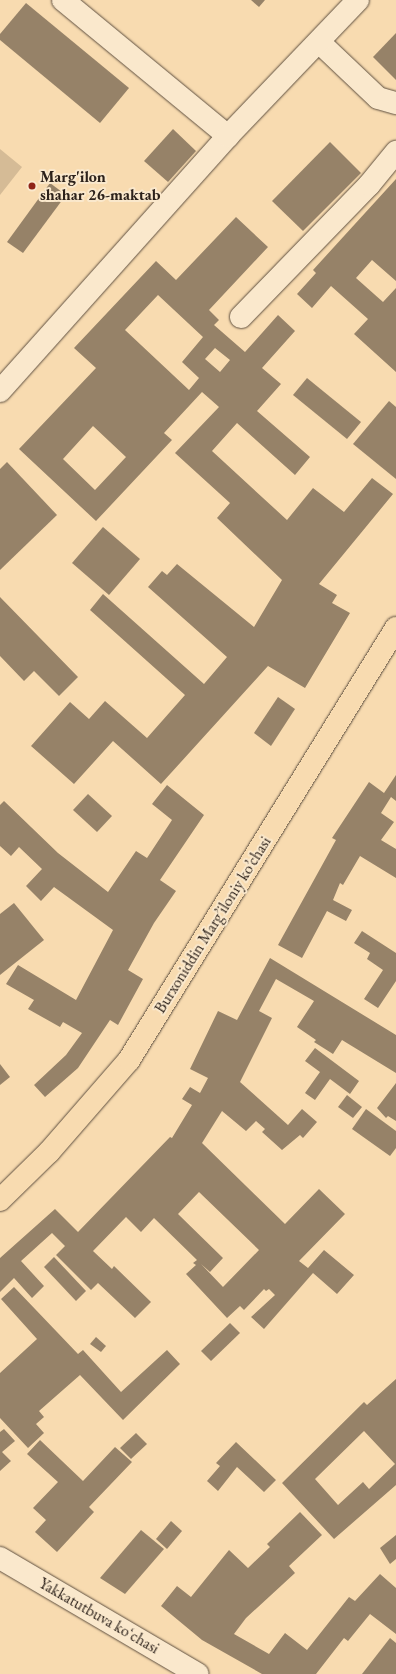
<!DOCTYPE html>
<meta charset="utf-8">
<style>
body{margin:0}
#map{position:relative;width:396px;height:1674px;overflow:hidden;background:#f8dbb0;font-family:"EB Garamond",serif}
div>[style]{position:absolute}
.green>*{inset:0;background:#d5bb96}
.building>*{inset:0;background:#968268}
.roads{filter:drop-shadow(0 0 1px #5f5040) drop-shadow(0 0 1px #5f5040)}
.minor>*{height:22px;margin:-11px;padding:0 11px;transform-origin:11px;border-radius:11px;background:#fae8cc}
.major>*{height:22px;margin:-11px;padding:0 11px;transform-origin:11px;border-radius:11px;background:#f8dbb0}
.dots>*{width:11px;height:11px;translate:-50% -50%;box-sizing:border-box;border:2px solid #fae8cc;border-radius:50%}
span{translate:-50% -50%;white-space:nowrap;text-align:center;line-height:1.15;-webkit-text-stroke:4px #fae8cc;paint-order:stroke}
.poi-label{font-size:16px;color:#2c211a;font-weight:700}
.left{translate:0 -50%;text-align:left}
.street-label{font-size:16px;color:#2c211a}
</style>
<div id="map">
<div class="green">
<i style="clip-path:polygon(0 149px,22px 167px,0 195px)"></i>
</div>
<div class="building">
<i style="clip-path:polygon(251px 0,265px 0,259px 7px)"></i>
<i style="clip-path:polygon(26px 3px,129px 88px,100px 123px,0 40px,0 34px)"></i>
<i style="clip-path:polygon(396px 33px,396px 80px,373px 57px)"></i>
<i style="clip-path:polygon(173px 129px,196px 151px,168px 182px,144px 161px)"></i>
<i style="clip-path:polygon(330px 142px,361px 173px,303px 231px,272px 201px)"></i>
<i style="clip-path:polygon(396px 179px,396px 281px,372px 260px,356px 278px,383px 302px,396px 288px,396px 372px,354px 334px,368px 319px,331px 286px,312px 308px,297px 294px,316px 273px,313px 270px)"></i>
<i style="clip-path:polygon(50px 183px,66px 195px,23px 253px,7px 242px)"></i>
<i style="clip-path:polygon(evenodd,236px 217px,268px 247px,209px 310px,219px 320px,214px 325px,245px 352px,278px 315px,295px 331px,262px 368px,281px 384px,257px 411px,310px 457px,295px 475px,237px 423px,212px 451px,287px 520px,313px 488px,344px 512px,372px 478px,393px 494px,319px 584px,337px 595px,332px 603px,350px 613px,305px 688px,268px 666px,161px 784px,113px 741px,74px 784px,31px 746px,70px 702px,89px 719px,105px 701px,147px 738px,185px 695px,90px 610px,103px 594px,204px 684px,227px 657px,148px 587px,162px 571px,167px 575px,177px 564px,254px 627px,282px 580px,217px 518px,230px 503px,175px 453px,219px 407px,202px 392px,164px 433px,172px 440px,96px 521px,19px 449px,96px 368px,74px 348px,156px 261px,176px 280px,236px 217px,158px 295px,203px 337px,182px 362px,199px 378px,189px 390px,125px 330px,158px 295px,236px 217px,215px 348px,230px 360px,220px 372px,205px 359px,215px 348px,236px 217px,93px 426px,126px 457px,95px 490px,63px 459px,93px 426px)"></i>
<i style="clip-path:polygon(307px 378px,361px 422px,347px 439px,293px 395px)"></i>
<i style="clip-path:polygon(389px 401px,396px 407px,396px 479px,353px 444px)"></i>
<i style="clip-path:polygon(7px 462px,57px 515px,0 570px,0 469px)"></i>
<i style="clip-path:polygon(103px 527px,140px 559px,109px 595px,72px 563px)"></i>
<i style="clip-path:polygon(0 597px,78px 677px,59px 696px,34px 671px,24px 681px,0 656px)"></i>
<i style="clip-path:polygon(278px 697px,295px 709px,271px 746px,254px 733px)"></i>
<i style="clip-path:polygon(396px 775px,396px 801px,391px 797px,381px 813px,394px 822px,381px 840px,396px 849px,396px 878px,360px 856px,343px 885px,340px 883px,333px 900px,352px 910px,346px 921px,327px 911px,302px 958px,278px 945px,336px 840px,332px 838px,369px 782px,384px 793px)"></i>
<i style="clip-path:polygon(167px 785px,204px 815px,160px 880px,176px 891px,154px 923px,128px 970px,143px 979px,118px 1025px,110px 1020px,78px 1068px,45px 1097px,34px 1085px,66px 1055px,82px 1033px,63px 1022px,60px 1027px,28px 1009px,34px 1000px,6px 984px,18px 965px,76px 1000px,113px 930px,54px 887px,41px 901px,26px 886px,42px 869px,19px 847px,11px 856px,0 846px,0 805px,4px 801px,58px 853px,108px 892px,136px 851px,147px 858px,172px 820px,152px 804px)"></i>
<i style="clip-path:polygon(88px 794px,112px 816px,97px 832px,73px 810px)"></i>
<i style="clip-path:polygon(14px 903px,44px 940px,0 975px,0 914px)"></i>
<i style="clip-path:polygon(362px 931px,396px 953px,396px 981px,378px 1008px,364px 999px,383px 970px,367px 959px,370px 953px,354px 943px)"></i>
<i style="clip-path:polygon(evenodd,270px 958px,396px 1035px,396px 1073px,342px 1040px,333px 1054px,314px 1042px,316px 1040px,297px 1027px,314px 1001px,276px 979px,259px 1011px,272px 1018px,240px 1082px,288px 1125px,302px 1109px,317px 1122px,303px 1138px,300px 1135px,282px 1150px,262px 1132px,265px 1129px,256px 1121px,246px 1131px,222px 1111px,202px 1143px,285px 1224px,319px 1189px,345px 1214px,299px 1261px,308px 1268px,324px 1250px,354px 1275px,337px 1294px,313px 1273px,264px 1329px,251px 1317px,275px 1295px,269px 1289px,266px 1291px,264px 1289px,244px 1310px,240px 1306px,227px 1318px,186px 1274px,196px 1265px,193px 1263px,197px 1260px,154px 1218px,141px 1232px,126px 1217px,93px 1251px,112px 1269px,114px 1266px,151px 1302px,135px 1318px,98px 1283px,91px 1290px,56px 1255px,65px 1246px,52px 1233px,21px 1261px,44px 1286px,32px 1298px,14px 1278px,0 1292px,0 1258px,55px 1209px,78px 1232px,170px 1137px,172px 1138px,192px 1105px,182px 1099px,190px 1087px,200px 1093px,208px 1078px,190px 1069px,218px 1011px,237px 1020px,270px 958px,199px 1192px,259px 1250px,223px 1287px,201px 1264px,210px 1272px,223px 1258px,178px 1214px,199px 1192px)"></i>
<i style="clip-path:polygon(315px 1048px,359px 1081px,350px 1094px,330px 1079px,315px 1100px,305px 1093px,320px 1072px,305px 1061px)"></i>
<i style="clip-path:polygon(0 1064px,10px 1077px,0 1085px)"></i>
<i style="clip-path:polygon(396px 1083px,396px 1121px,388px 1116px,386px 1118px,377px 1108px)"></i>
<i style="clip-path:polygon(347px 1095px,362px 1107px,353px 1118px,338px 1107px)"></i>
<i style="clip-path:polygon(366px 1109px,396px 1131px,396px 1148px,390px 1156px,352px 1129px)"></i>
<i style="clip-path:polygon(54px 1257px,86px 1291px,76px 1301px,44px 1267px)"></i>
<i style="clip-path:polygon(14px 1287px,78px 1354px,83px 1350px,121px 1392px,167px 1350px,180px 1364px,123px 1420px,80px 1375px,39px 1411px,44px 1417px,36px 1424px,44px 1433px,28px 1448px,0 1418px,0 1373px,37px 1339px,1px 1299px)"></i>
<i style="clip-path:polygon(230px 1323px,240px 1333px,211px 1361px,201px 1351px)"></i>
<i style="clip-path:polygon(96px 1337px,106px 1346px,101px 1352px,90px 1344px)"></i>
<i style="clip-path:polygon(evenodd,396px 1379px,396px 1485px,334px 1539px,282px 1483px,364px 1402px,367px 1405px,396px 1379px,364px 1431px,395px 1464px,369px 1489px,363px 1482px,338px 1505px,315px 1479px,364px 1431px)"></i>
<i style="clip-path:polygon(4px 1429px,15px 1441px,2px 1452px,11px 1461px,0 1471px,0 1432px)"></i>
<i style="clip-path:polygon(136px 1433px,147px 1444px,131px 1459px,120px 1448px)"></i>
<i style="clip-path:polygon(40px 1440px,83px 1481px,115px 1447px,132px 1462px,89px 1507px,94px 1512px,57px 1552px,35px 1532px,46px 1520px,33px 1508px,58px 1482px,27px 1454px)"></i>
<i style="clip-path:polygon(236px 1442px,276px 1480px,264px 1492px,237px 1467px,218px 1491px,207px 1481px,220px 1466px,216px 1463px)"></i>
<i style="clip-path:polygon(300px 1512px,322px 1535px,289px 1566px,295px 1573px,246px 1618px,234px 1634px,269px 1654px,285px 1633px,307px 1650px,349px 1597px,355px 1601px,380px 1574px,396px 1588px,396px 1634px,370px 1614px,348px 1641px,344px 1638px,316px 1674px,262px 1674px,202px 1640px,161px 1606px,177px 1586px,191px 1597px,229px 1550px,248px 1568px,270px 1547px,267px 1544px)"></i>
<i style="clip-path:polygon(171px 1521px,182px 1531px,167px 1549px,156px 1539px)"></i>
<i style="clip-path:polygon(141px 1530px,164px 1549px,125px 1594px,100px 1578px)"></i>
<i style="clip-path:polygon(396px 1535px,396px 1559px,390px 1564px,380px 1548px)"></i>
<i style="clip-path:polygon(390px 1638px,396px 1643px,396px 1674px,362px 1674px)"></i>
</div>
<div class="roads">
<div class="minor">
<i style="left:63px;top:0;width:214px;rotate:39.5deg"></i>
<i style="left:319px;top:42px;width:81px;rotate:43.5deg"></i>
<i style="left:378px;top:98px;width:19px;rotate:16deg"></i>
<i style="left:241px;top:317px;width:184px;rotate:-45.9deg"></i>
<i style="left:369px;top:185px;width:43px;rotate:-50.7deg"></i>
<i style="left:0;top:391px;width:342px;rotate:-48.2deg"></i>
<i style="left:228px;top:136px;width:188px;rotate:-46.3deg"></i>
<i style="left:0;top:1558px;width:229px;rotate:30.4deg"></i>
</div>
<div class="major">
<i style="left:0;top:1200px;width:69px;rotate:-44.4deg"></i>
<i style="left:49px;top:1152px;width:122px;rotate:-49deg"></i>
<i style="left:129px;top:1060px;width:508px;rotate:-58.28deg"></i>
</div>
</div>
<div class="dots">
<i style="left:32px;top:186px;background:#8f2418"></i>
</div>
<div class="poi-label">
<span class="left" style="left:40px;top:186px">Marg'ilon<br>shahar 26-maktab</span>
</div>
<div class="street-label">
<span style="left:213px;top:925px;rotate:-58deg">Burxoniddin Marg’iloniy ko’chasi</span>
<span style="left:99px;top:1616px;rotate:30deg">Yakkatutbuva koʻchasi</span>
</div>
</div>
